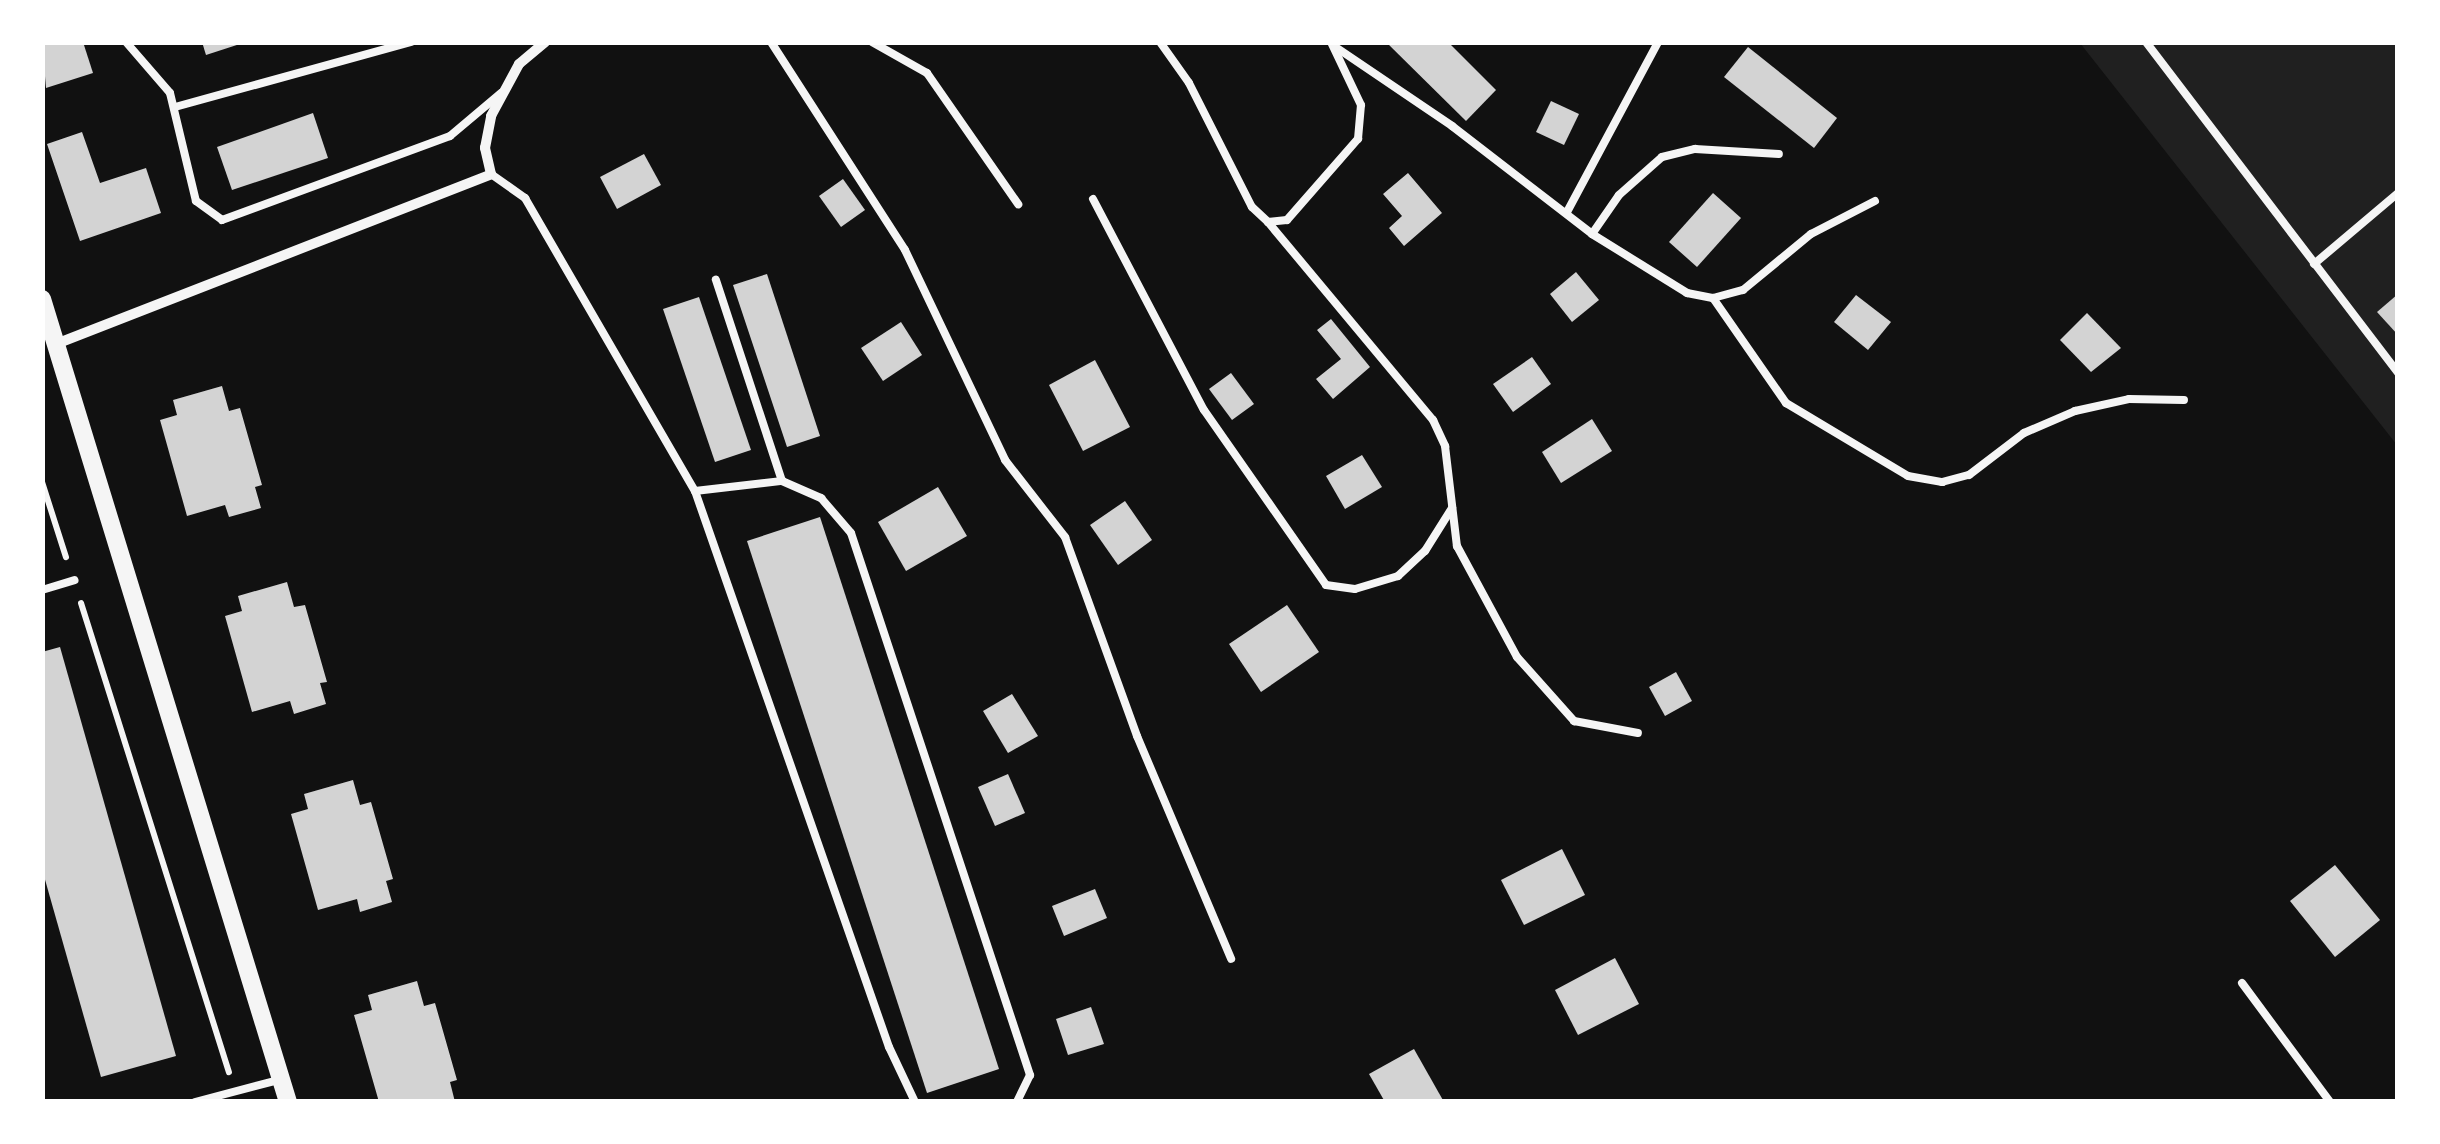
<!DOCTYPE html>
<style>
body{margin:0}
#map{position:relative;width:2440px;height:1144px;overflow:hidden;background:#111;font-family:Montserrat,sans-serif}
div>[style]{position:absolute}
.green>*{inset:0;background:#202020}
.building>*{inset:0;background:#d3d3d3}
.path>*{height:6px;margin:-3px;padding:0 3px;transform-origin:3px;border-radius:3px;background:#f5f5f5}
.service>*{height:8px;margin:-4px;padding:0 4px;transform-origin:4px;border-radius:4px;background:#f5f5f5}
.minor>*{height:10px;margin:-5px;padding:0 5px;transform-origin:5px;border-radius:5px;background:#f5f5f5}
.tertiary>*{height:18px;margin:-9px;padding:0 9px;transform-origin:9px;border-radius:9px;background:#f5f5f5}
span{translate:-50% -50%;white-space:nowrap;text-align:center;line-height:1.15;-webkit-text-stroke:10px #fff;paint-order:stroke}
.frame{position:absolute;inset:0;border:45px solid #fff;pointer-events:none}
</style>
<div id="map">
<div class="green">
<i style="clip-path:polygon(2080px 43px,2397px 43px,2397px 445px)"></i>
</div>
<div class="building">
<i style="clip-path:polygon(42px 42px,83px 42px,93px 73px,46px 88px)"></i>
<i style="clip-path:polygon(202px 42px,243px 42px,243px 43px,206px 55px)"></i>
<i style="clip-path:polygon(1386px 42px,1448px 42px,1496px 90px,1466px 121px)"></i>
<i style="clip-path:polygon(1748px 47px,1837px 118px,1814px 148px,1724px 77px)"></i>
<i style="clip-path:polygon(1551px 101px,1579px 114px,1564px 145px,1536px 132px)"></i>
<i style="clip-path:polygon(313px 113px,328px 158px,232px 190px,217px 147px)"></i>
<i style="clip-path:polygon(82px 132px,100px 183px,146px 168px,161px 213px,80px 241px,47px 144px)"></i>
<i style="clip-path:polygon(644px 154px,661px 185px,617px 209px,600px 177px)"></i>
<i style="clip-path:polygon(1408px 173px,1442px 213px,1404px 246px,1389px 228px,1402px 216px,1383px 194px)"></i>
<i style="clip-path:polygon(843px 179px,865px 210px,841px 227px,819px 196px)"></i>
<i style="clip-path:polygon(1713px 193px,1741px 218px,1697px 267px,1669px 242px)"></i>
<i style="clip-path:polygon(1576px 272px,1599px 300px,1572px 322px,1550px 294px)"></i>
<i style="clip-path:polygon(767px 274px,820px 436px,787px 447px,733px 285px)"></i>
<i style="clip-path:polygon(2398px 294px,2398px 335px,2377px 312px)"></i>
<i style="clip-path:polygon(1856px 295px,1891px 322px,1868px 350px,1834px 322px)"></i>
<i style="clip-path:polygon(699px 297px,751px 450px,715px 462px,663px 309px)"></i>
<i style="clip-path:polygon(2087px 313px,2121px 348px,2091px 372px,2060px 340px)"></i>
<i style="clip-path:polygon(1331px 319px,1370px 367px,1333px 399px,1316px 379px,1341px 359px,1317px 330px)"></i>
<i style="clip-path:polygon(901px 322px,922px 355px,883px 381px,861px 348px)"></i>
<i style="clip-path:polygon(1532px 357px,1551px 384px,1513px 412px,1493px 384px)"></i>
<i style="clip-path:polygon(1095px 360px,1130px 427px,1083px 451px,1049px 385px)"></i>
<i style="clip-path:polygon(1231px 373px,1254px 404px,1232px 420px,1209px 389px)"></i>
<i style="clip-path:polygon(222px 386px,229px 411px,240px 408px,262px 485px,255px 487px,261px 508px,229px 517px,225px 505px,187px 516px,160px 420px,177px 415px,173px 400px)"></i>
<i style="clip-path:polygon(1592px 419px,1612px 451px,1561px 483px,1542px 452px)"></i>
<i style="clip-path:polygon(1362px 455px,1382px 487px,1345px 509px,1326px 476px)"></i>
<i style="clip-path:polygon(938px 487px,967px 536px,906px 571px,878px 522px)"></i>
<i style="clip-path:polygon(1125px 501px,1152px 540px,1118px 565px,1090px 525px)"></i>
<i style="clip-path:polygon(820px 517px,999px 1069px,927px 1093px,747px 541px)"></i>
<i style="clip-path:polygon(287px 582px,294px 607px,305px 605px,327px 682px,320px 683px,326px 704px,294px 714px,290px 701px,252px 712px,225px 616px,242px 611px,238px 596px)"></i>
<i style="clip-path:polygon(1287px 605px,1319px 652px,1261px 692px,1229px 644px)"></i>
<i style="clip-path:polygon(60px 647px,176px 1056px,101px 1077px,42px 869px,42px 652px)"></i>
<i style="clip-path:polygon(1676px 672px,1692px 701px,1665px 716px,1649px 687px)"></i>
<i style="clip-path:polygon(1012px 694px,1038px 736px,1008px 753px,983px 711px)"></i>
<i style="clip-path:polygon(1008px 774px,1025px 813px,995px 826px,978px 787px)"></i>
<i style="clip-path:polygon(353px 780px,360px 805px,371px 802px,393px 879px,386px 881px,392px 902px,360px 912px,357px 899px,318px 910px,291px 814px,308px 809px,304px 794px)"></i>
<i style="clip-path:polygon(1562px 849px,1585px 895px,1524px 925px,1501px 880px)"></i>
<i style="clip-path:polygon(2335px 865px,2380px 920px,2335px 957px,2290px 901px)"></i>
<i style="clip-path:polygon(1095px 889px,1107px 918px,1064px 936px,1052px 906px)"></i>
<i style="clip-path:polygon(1615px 958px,1639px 1004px,1578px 1035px,1555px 990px)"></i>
<i style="clip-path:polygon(417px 981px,424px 1006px,435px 1003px,457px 1080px,450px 1082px,455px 1102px,379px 1102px,354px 1015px,372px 1010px,368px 995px)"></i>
<i style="clip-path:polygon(1091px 1007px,1104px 1044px,1068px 1055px,1056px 1019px)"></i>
<i style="clip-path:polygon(1414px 1049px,1444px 1102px,1385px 1102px,1369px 1074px)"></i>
</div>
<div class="path">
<i style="left:42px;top:482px;width:79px;rotate:72.3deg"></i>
<i style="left:81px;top:603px;width:492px;rotate:72.5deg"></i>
</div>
<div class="service">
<i style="left:126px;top:42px;width:67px;rotate:49.2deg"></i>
<i style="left:170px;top:93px;width:111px;rotate:76.5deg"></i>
<i style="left:196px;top:201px;width:32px;rotate:36deg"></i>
<i style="left:222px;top:220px;width:243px;rotate:-20.2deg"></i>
<i style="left:450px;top:136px;width:67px;rotate:-40.1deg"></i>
<i style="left:771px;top:42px;width:247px;rotate:57.2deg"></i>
<i style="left:905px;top:250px;width:233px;rotate:64.5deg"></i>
<i style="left:1005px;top:460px;width:98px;rotate:52.1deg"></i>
<i style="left:1065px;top:537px;width:212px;rotate:70.1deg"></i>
<i style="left:1137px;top:736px;width:242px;rotate:67.1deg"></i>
<i style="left:872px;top:42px;width:63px;rotate:29.4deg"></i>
<i style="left:927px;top:73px;width:160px;rotate:55.2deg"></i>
<i style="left:1160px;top:42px;width:50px;rotate:54.7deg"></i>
<i style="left:1189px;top:83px;width:139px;rotate:63.1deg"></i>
<i style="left:1252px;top:207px;width:22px;rotate:43deg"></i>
<i style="left:1268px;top:222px;width:19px;rotate:-6deg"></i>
<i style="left:1287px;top:220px;width:108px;rotate:-48.8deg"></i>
<i style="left:1358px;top:139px;width:34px;rotate:-85deg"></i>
<i style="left:1361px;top:105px;width:70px;rotate:-115.5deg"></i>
<i style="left:2146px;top:42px;width:416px;rotate:52.7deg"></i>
<i style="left:1334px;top:46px;width:143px;rotate:34.1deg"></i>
<i style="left:1452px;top:126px;width:177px;rotate:37.6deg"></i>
<i style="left:1592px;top:234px;width:112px;rotate:31.8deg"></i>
<i style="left:1687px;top:293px;width:26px;rotate:11deg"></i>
<i style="left:1713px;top:298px;width:31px;rotate:-15deg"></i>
<i style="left:1743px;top:290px;width:88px;rotate:-39.5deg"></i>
<i style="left:1811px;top:234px;width:72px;rotate:-27.3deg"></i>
<i style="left:175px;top:107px;width:245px;rotate:-15.4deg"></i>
<i style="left:491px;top:174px;width:42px;rotate:35.2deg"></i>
<i style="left:525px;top:198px;width:339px;rotate:59.9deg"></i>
<i style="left:695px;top:491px;width:589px;rotate:70.77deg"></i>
<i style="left:889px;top:1047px;width:61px;rotate:64.7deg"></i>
<i style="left:1093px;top:199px;width:238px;rotate:62.3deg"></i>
<i style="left:1204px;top:410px;width:213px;rotate:55.1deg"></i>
<i style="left:1326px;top:585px;width:29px;rotate:8deg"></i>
<i style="left:1355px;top:589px;width:45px;rotate:-16.8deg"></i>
<i style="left:1398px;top:576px;width:37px;rotate:-43deg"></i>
<i style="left:1425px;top:551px;width:51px;rotate:-57.9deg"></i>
<i style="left:1567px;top:212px;width:193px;rotate:-61.8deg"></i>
<i style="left:1268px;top:222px;width:258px;rotate:50.2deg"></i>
<i style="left:1433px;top:420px;width:29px;rotate:65deg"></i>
<i style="left:1445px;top:446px;width:101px;rotate:83.2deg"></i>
<i style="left:1457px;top:546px;width:126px;rotate:61.6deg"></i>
<i style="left:1517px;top:657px;width:86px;rotate:48.3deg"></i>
<i style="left:1574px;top:721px;width:65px;rotate:10.6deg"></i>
<i style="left:1592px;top:234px;width:47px;rotate:-55.3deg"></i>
<i style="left:1619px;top:195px;width:57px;rotate:-41.5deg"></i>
<i style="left:1662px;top:157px;width:34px;rotate:-14deg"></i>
<i style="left:1695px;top:149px;width:84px;rotate:3.4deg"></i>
<i style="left:2314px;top:264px;width:110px;rotate:-40.2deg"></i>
<i style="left:1713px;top:298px;width:128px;rotate:55.2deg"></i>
<i style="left:1786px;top:403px;width:142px;rotate:30.9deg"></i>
<i style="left:1908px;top:476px;width:35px;rotate:10deg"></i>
<i style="left:1942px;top:482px;width:28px;rotate:-15deg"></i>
<i style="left:1969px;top:475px;width:69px;rotate:-37.4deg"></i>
<i style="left:2024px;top:433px;width:56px;rotate:-23.3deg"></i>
<i style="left:2075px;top:411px;width:55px;rotate:-12.5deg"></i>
<i style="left:2129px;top:399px;width:55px;rotate:1deg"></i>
<i style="left:782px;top:481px;width:43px;rotate:23.6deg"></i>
<i style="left:821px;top:498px;width:46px;rotate:49.4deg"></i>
<i style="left:851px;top:533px;width:571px;rotate:71.72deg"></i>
<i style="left:1030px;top:1075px;width:30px;rotate:116deg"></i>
<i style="left:695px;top:491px;width:88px;rotate:-6.6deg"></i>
<i style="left:782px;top:481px;width:212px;rotate:-108.2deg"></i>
<i style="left:42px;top:590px;width:34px;rotate:-17deg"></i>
<i style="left:2242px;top:983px;width:148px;rotate:53.5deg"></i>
<i style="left:195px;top:1102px;width:86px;rotate:-14.8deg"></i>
</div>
<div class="minor">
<i style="left:56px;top:344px;width:467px;rotate:-21.3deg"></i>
<i style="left:491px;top:174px;width:27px;rotate:-103deg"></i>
<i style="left:485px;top:148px;width:33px;rotate:-79deg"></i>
<i style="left:491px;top:116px;width:59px;rotate:-61.7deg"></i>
<i style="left:519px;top:64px;width:34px;rotate:-40deg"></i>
</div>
<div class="tertiary">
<i style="left:42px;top:299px;width:840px;rotate:72.97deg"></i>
</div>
<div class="frame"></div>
</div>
